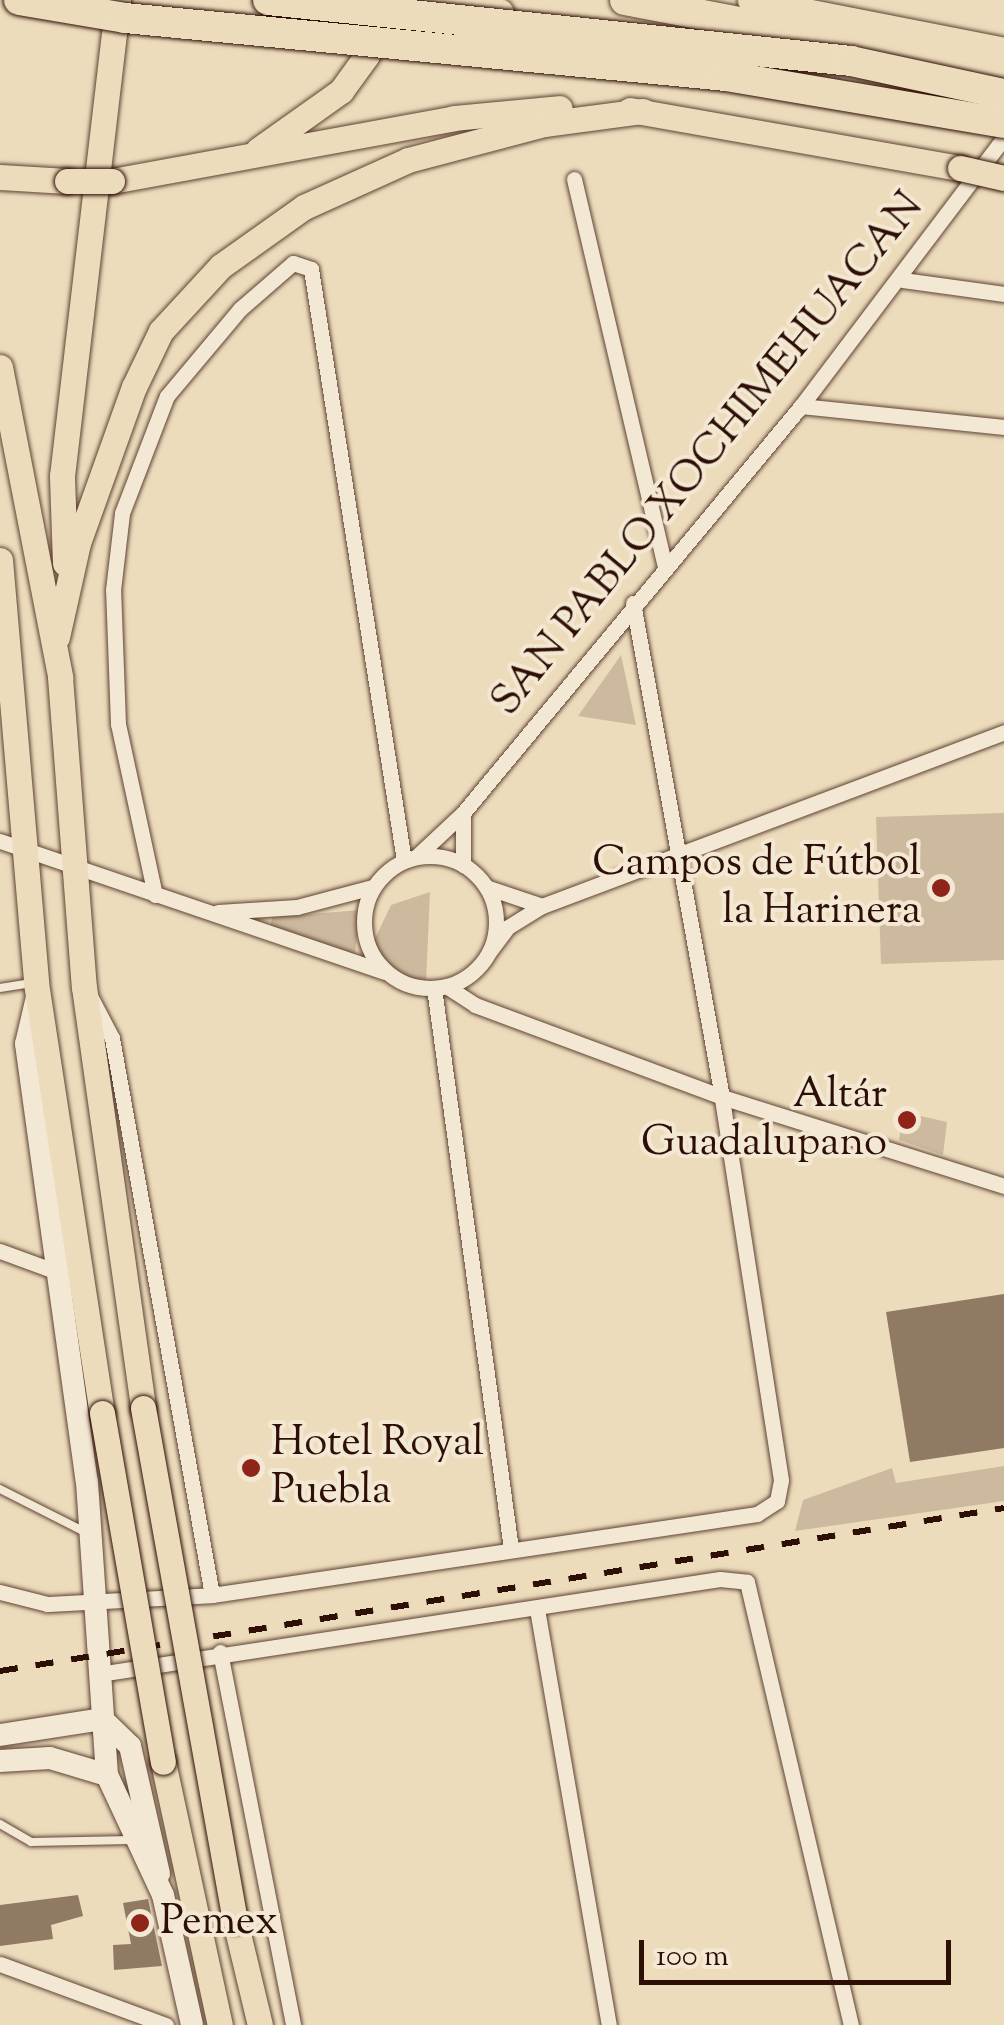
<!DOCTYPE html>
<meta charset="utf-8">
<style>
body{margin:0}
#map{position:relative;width:1004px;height:2025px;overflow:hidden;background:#eddcbc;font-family:"Sorts Mill Goudy",serif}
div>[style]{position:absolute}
.green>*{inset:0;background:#cdb99d}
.building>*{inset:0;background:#917a64}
.roads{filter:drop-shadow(0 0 2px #5e4233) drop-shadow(0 0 2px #5e4233)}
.lane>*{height:8px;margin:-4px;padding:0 4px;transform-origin:4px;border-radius:4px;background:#f3e8d3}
.street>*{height:15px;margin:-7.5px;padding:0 7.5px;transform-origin:7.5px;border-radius:7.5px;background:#f3e8d3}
.street>.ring{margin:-7.5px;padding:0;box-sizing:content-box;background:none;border:15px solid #f3e8d3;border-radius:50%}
.secondary>*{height:22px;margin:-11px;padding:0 11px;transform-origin:11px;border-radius:11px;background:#f3e8d3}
.primary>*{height:25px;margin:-12.5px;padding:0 12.5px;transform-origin:12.5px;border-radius:12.5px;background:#eddcbc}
.highway>*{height:30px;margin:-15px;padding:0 15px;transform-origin:15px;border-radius:15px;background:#eddcbc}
.rail>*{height:6px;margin-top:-3px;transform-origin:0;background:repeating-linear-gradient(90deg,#2e0f05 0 18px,transparent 0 36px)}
.bridges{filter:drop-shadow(0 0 2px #2e0f05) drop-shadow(0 0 2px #2e0f05)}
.primary-bridge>*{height:25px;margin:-12.5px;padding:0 12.5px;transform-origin:12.5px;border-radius:12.5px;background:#eddcbc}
.highway-bridge>*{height:30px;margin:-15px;padding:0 15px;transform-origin:15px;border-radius:15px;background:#eddcbc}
.dots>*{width:28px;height:28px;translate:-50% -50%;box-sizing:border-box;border:5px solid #f3e8d3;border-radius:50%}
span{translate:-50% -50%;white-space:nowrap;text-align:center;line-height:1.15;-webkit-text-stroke:8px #f3e8d3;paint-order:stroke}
.street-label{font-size:42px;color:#2e0f05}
.poi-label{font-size:42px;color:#2e0f05}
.right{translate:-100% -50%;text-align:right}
.left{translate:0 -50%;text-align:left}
.scale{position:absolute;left:639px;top:1940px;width:312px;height:45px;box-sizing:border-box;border:5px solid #2e0f05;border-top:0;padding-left:12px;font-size:30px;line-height:35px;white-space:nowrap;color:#2e0f05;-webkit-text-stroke:8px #f3e8d3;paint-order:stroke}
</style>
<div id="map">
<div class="green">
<i style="clip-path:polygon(621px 655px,636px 725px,578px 716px)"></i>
<i style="clip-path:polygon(1004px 813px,1004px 960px,881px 964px,876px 817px)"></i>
<i style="clip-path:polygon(430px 892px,426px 984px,394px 974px,371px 947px,391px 905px)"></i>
<i style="clip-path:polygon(361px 910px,354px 959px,270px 930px,272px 917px)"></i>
<i style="clip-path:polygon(903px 1112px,947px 1122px,943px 1155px,899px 1140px)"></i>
<i style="clip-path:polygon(1004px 1466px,1004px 1501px,795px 1531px,803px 1500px,892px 1468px,896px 1483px)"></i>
</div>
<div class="building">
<i style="clip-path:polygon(1004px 1294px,1004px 1448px,910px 1462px,886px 1312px)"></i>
<i style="clip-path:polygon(78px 1895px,83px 1916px,51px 1925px,53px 1939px,0 1946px,0 1905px)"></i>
<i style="clip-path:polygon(148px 1899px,162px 1966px,114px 1970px,113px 1945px,131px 1944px,123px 1903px)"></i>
</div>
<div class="roads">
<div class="lane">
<i style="left:0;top:988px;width:32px;rotate:-9deg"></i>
<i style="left:0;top:1489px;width:95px;rotate:26.8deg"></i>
<i style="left:0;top:1824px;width:36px;rotate:30deg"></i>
<i style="left:31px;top:1842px;width:100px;rotate:-1.1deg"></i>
</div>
<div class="street">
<i style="left:574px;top:179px;width:400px;rotate:76.8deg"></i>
<i style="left:903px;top:280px;width:102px;rotate:7.9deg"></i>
<i style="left:801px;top:406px;width:204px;rotate:5.9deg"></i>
<i style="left:463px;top:813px;width:52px;rotate:90deg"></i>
<i style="left:0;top:841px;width:406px;rotate:18.8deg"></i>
<i class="ring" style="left:364px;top:856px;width:117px;height:117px"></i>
<i style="left:416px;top:857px;width:64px;rotate:-43.1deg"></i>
<i style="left:463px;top:813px;width:529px;rotate:-50.29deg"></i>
<i style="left:801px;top:406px;width:336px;rotate:-52.9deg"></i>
<i style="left:486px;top:887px;width:59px;rotate:18.7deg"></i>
<i style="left:155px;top:895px;width:175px;rotate:-102.2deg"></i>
<i style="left:118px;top:724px;width:134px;rotate:-92.1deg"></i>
<i style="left:113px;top:590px;width:78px;rotate:-83.3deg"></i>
<i style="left:122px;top:513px;width:125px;rotate:-69deg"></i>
<i style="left:167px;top:396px;width:114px;rotate:-50deg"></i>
<i style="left:240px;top:309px;width:70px;rotate:-41deg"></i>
<i style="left:293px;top:263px;width:19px;rotate:18deg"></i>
<i style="left:311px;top:269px;width:599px;rotate:81.07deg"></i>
<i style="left:218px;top:912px;width:79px;rotate:-3.6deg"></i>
<i style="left:297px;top:907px;width:78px;rotate:-14.9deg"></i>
<i style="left:489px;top:952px;width:31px;rotate:-53deg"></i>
<i style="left:508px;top:927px;width:40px;rotate:-32deg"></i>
<i style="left:542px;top:906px;width:494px;rotate:-20.6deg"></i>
<i style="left:446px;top:986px;width:35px;rotate:33deg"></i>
<i style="left:475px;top:1005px;width:264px;rotate:20.4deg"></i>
<i style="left:722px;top:1097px;width:296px;rotate:17.5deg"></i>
<i style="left:434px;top:988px;width:566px;rotate:82.18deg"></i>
<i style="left:89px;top:994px;width:50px;rotate:62.4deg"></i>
<i style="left:112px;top:1038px;width:566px;rotate:79.82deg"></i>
<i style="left:0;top:1251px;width:61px;rotate:20.2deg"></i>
<i style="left:0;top:1592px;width:49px;rotate:14.3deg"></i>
<i style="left:47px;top:1604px;width:165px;rotate:-3.1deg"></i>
<i style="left:212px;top:1595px;width:551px;rotate:-8.45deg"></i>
<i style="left:757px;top:1514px;width:24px;rotate:-33deg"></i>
<i style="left:777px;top:1501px;width:21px;rotate:-79deg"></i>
<i style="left:781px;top:1480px;width:388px;rotate:-98.8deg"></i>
<i style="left:722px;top:1097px;width:502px;rotate:-100.21deg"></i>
<i style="left:537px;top:1609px;width:422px;rotate:80.2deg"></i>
<i style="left:220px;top:1652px;width:380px;rotate:78.9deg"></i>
<i style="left:99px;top:1674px;width:628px;rotate:-8.7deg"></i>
<i style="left:720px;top:1579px;width:27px;rotate:6deg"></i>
<i style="left:747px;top:1582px;width:455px;rotate:76.8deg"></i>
<i style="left:0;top:1964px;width:177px;rotate:20.2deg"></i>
</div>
<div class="secondary">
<i style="left:37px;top:997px;width:48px;rotate:103.2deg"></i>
<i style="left:26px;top:1044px;width:442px;rotate:82.1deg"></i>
<i style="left:87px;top:1482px;width:294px;rotate:86.1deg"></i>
<i style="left:107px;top:1775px;width:132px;rotate:65deg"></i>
<i style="left:163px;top:1895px;width:133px;rotate:77.4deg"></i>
<i style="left:102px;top:1719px;width:39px;rotate:44deg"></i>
<i style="left:130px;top:1746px;width:131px;rotate:77.2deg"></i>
<i style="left:0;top:1735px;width:103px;rotate:-8.9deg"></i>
<i style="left:0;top:1761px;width:50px;rotate:-3.4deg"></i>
<i style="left:50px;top:1758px;width:59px;rotate:16.6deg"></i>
</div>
<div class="primary">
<i style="left:750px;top:0;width:259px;rotate:11.1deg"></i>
<i style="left:630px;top:110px;width:335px;rotate:10deg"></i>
<i style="left:258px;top:150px;width:102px;rotate:-35.4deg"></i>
<i style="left:341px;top:91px;width:44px;rotate:-54.2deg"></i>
<i style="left:367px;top:55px;width:33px;rotate:-72deg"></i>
<i style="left:0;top:177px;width:67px;rotate:3.4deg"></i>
<i style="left:112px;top:181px;width:348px;rotate:-10.4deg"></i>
<i style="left:454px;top:118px;width:106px;rotate:-5.4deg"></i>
<i style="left:0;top:367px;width:316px;rotate:79deg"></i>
<i style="left:60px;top:677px;width:311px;rotate:85.6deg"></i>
<i style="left:84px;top:987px;width:425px;rotate:82deg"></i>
<i style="left:0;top:560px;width:425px;rotate:85.1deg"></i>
<i style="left:36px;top:983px;width:435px;rotate:81.3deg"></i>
<i style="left:65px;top:563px;width:87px;rotate:-92deg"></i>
<i style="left:62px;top:476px;width:479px;rotate:-83.3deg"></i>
<i style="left:57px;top:637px;width:96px;rotate:-77.4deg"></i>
<i style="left:78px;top:543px;width:166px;rotate:-70.3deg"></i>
<i style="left:134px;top:387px;width:62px;rotate:-64.3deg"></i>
<i style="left:161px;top:331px;width:88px;rotate:-47.3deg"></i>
<i style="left:221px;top:266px;width:102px;rotate:-35.4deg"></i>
<i style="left:304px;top:207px;width:114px;rotate:-24.3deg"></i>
<i style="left:408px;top:160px;width:141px;rotate:-14.8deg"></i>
<i style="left:544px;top:124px;width:100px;rotate:-7.5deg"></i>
<i style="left:163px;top:1762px;width:269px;rotate:77.8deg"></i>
<i style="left:235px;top:1921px;width:107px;rotate:76.5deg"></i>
</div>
<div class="highway">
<i style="left:439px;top:0;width:62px;rotate:13.1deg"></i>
<i style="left:625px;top:0;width:386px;rotate:10.9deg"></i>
</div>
</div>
<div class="rail">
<i style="left:0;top:1671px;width:1017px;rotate:-9.22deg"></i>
</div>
<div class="bridges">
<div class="primary-bridge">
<i style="left:960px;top:168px;width:45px;rotate:12.8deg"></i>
<i style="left:67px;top:181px;width:45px"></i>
<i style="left:143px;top:1408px;width:521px;rotate:79.83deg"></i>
<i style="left:102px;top:1413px;width:354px;rotate:80.1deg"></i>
</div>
<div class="highway-bridge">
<i style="left:19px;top:0;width:108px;rotate:9.6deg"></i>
<i style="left:125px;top:18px;width:604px;rotate:5.51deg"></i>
<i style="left:726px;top:76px;width:282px;rotate:9.6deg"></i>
<i style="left:268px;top:0;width:586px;rotate:5.97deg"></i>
<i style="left:851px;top:61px;width:157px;rotate:12.2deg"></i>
</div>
</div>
<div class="dots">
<i style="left:941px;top:888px;background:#8f2418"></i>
<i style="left:907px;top:1120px;background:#8f2418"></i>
<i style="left:251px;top:1468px;background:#8f2418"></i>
<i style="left:140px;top:1923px;background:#8f2418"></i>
</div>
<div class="street-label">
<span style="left:709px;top:455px;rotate:-51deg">SAN PABLO XOCHIMEHUACAN</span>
</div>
<div class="poi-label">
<span class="right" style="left:921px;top:888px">Campos de Fútbol<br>la Harinera</span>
<span class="right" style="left:887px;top:1120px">Altár<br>Guadalupano</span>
<span class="left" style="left:271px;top:1468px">Hotel Royal<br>Puebla</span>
<span class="left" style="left:160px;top:1923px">Pemex</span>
</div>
<div class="scale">100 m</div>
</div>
